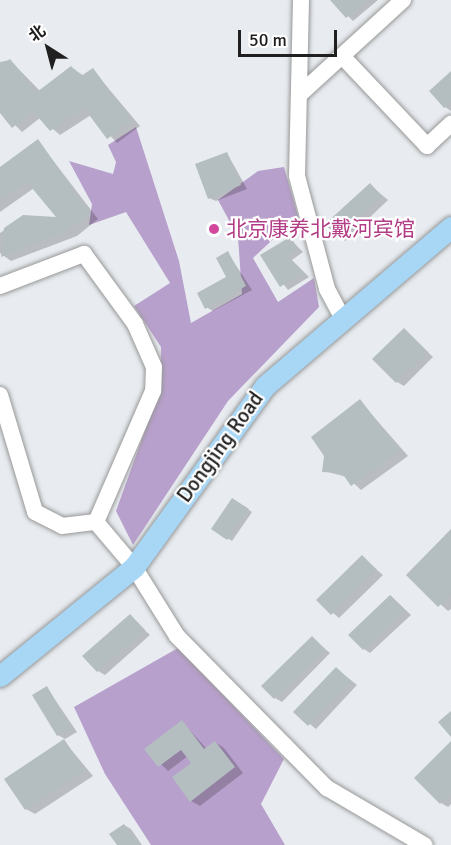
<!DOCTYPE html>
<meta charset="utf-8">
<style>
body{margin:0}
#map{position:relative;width:451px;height:845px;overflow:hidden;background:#e8ecf0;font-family:Signika,"Noto Sans SC",sans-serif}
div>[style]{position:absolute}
.forest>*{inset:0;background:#b8a0cc}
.shadow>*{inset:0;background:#0003}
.building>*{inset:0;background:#b4bec0}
.roads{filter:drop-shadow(0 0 2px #979797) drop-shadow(0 0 2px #979797)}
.minor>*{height:16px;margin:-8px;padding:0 8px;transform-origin:8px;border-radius:8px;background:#fff}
.major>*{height:21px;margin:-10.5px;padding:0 10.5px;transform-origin:10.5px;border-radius:10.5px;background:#a8d6f5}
.dots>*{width:16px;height:16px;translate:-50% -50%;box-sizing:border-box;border:3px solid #fff;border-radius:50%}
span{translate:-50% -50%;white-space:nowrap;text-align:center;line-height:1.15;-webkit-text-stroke:4.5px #fff;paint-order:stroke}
.hotel-label{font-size:21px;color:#b23c85}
.left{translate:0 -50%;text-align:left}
.street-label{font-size:21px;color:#202020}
.north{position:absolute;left:18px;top:18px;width:60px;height:60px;-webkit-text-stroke:4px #fff;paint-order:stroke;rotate:324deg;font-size:16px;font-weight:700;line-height:24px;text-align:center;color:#202020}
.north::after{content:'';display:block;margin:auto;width:21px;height:27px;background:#202020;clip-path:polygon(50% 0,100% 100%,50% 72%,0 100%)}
.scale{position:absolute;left:238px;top:30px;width:99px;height:27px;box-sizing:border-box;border:3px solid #202020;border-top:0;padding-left:8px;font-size:18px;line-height:21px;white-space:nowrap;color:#202020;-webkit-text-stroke:4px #fff;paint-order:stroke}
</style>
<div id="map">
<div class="forest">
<i style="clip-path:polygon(136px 127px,179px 261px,191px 323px,242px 294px,238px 237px,218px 200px,258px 171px,284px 167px,298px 216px,253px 258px,278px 302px,314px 278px,319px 307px,228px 401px,133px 545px,116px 511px,160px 389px,161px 347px,134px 306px,170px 283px,126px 212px,89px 225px,92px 204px,69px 161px,113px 174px,116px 162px,108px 145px)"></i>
<i style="clip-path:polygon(178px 648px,284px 759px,261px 804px,285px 845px,151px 845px,105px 774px,74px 707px)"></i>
</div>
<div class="shadow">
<i style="clip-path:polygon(332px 0,378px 0,353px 21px)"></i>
<i style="clip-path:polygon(10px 60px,40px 91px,71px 67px,84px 76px,93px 70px,140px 126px,117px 143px,91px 115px,60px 135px,40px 118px,22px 132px,0 110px,0 62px)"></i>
<i style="clip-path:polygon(451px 73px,451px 111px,445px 107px)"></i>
<i style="clip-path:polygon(38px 141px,98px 219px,77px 236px,11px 261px,0 253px,0 233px,24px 217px,59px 219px,34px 188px,0 212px,0 169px)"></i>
<i style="clip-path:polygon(227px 153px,247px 189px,216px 201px,209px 198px)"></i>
<i style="clip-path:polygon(370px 185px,388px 200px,345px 241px,339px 237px)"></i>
<i style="clip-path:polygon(290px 239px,303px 252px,292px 260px,309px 277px,288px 290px,262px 256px)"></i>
<i style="clip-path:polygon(228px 253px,252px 290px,213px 311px,206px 307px,228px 277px)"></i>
<i style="clip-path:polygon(404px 329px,433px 357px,404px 386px,397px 382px)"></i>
<i style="clip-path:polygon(360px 401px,408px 456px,361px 490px,347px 477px,324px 471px)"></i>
<i style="clip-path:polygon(233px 500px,252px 512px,232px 541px,213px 529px)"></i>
<i style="clip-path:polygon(451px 531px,451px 609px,448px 611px,408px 575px)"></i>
<i style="clip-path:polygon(362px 557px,383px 575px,339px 618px,318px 600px)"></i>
<i style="clip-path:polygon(391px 596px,411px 615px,370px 653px,364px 649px)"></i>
<i style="clip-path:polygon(130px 616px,150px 635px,105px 675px,98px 671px)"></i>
<i style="clip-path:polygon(312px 638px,330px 653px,282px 702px,275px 698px)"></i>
<i style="clip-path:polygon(337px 669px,357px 685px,316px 729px,295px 712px)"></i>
<i style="clip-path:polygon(47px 688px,77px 732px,65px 739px,58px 735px)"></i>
<i style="clip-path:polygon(182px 722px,207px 749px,215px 742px,224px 748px,243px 773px,200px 806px,191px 801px,193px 763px,188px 756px,168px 771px,146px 749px)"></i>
<i style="clip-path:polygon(64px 741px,93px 776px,35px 814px,26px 809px)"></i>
<i style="clip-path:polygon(451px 744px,451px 804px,448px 807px,441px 803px)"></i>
<i style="clip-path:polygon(124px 825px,131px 829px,142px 845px,119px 845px)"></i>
</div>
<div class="building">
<i style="clip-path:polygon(330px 0,367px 0,346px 18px)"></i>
<i style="clip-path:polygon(10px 59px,37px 92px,71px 66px,81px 76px,93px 68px,132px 121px,107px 139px,84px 108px,50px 131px,33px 111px,12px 128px,0 113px,0 65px)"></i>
<i style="clip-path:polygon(451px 71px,451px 102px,444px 108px,429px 91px)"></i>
<i style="clip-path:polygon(38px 139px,90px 213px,67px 231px,1px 257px,4px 228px,23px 215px,56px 217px,27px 182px,0 201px,0 167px)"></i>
<i style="clip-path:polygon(227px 152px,241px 185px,208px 199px,195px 164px)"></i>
<i style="clip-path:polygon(370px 183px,382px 196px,338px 238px,325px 224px)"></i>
<i style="clip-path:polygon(290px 237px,298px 248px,286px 256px,303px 272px,280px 287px,260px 255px)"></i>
<i style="clip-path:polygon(228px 251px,246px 286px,205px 309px,197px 293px,226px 277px,216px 258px)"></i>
<i style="clip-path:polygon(404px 328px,428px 352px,396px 383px,372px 359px)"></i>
<i style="clip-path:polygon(360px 399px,400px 451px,351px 486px,342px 473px,322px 472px,324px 456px,311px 437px)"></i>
<i style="clip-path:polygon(232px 498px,249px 509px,227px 540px,211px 529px)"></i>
<i style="clip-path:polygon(451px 529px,451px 595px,438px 607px,406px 575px)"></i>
<i style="clip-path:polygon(362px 555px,377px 570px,331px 615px,316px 600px)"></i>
<i style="clip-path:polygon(390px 595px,405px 610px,363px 650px,348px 635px)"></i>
<i style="clip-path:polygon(130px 614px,145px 630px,97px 672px,82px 656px)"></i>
<i style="clip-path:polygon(312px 636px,325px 649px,274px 699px,261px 686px)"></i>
<i style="clip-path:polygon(336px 667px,351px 681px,308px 726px,293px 712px)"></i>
<i style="clip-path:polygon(47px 686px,71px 728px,57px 736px,32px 695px)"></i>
<i style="clip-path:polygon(451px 711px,451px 737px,438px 722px)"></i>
<i style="clip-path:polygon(182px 720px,204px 749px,215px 741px,235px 767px,190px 802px,172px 777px,191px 763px,181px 750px,158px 767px,144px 749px)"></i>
<i style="clip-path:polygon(64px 739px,85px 771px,25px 810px,4px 779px)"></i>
<i style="clip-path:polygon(451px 741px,451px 793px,440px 804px,414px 778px)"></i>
<i style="clip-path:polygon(124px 824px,139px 845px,117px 845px,109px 834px)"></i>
</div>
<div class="roads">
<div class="minor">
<i style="left:301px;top:0;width:176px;rotate:91.3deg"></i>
<i style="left:297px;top:176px;width:117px;rotate:75.1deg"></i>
<i style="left:327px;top:289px;width:32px;rotate:62deg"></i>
<i style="left:342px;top:56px;width:124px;rotate:46.6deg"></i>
<i style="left:427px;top:146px;width:33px;rotate:-43deg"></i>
<i style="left:299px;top:95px;width:141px;rotate:-42.4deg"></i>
<i style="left:0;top:286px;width:90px;rotate:-20.9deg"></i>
<i style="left:84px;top:254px;width:87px;rotate:53.9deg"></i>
<i style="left:135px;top:324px;width:47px;rotate:66.2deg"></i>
<i style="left:154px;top:367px;width:24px;rotate:92deg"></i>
<i style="left:153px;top:391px;width:143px;rotate:113.5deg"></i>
<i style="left:96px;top:522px;width:59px;rotate:49.8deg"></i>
<i style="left:134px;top:567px;width:81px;rotate:58.1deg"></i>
<i style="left:177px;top:636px;width:214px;rotate:45.4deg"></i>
<i style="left:327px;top:788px;width:113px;rotate:30.4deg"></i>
<i style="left:0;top:395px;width:122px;rotate:73.3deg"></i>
<i style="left:35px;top:512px;width:30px;rotate:27deg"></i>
<i style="left:62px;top:526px;width:34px;rotate:-7deg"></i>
</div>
<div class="major">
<i style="left:0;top:676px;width:173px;rotate:-39.1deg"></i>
<i style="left:134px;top:567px;width:223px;rotate:-54.1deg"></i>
<i style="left:265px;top:386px;width:245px;rotate:-40.5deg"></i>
</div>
</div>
<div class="dots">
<i style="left:214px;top:229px;background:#d1479c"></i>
</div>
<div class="hotel-label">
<span class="left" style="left:226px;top:229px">北京康养北戴河宾馆</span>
</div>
<div class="street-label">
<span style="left:220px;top:447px;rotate:-54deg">Dongjing Road</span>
</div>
<div class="north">北</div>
<div class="scale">50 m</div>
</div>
